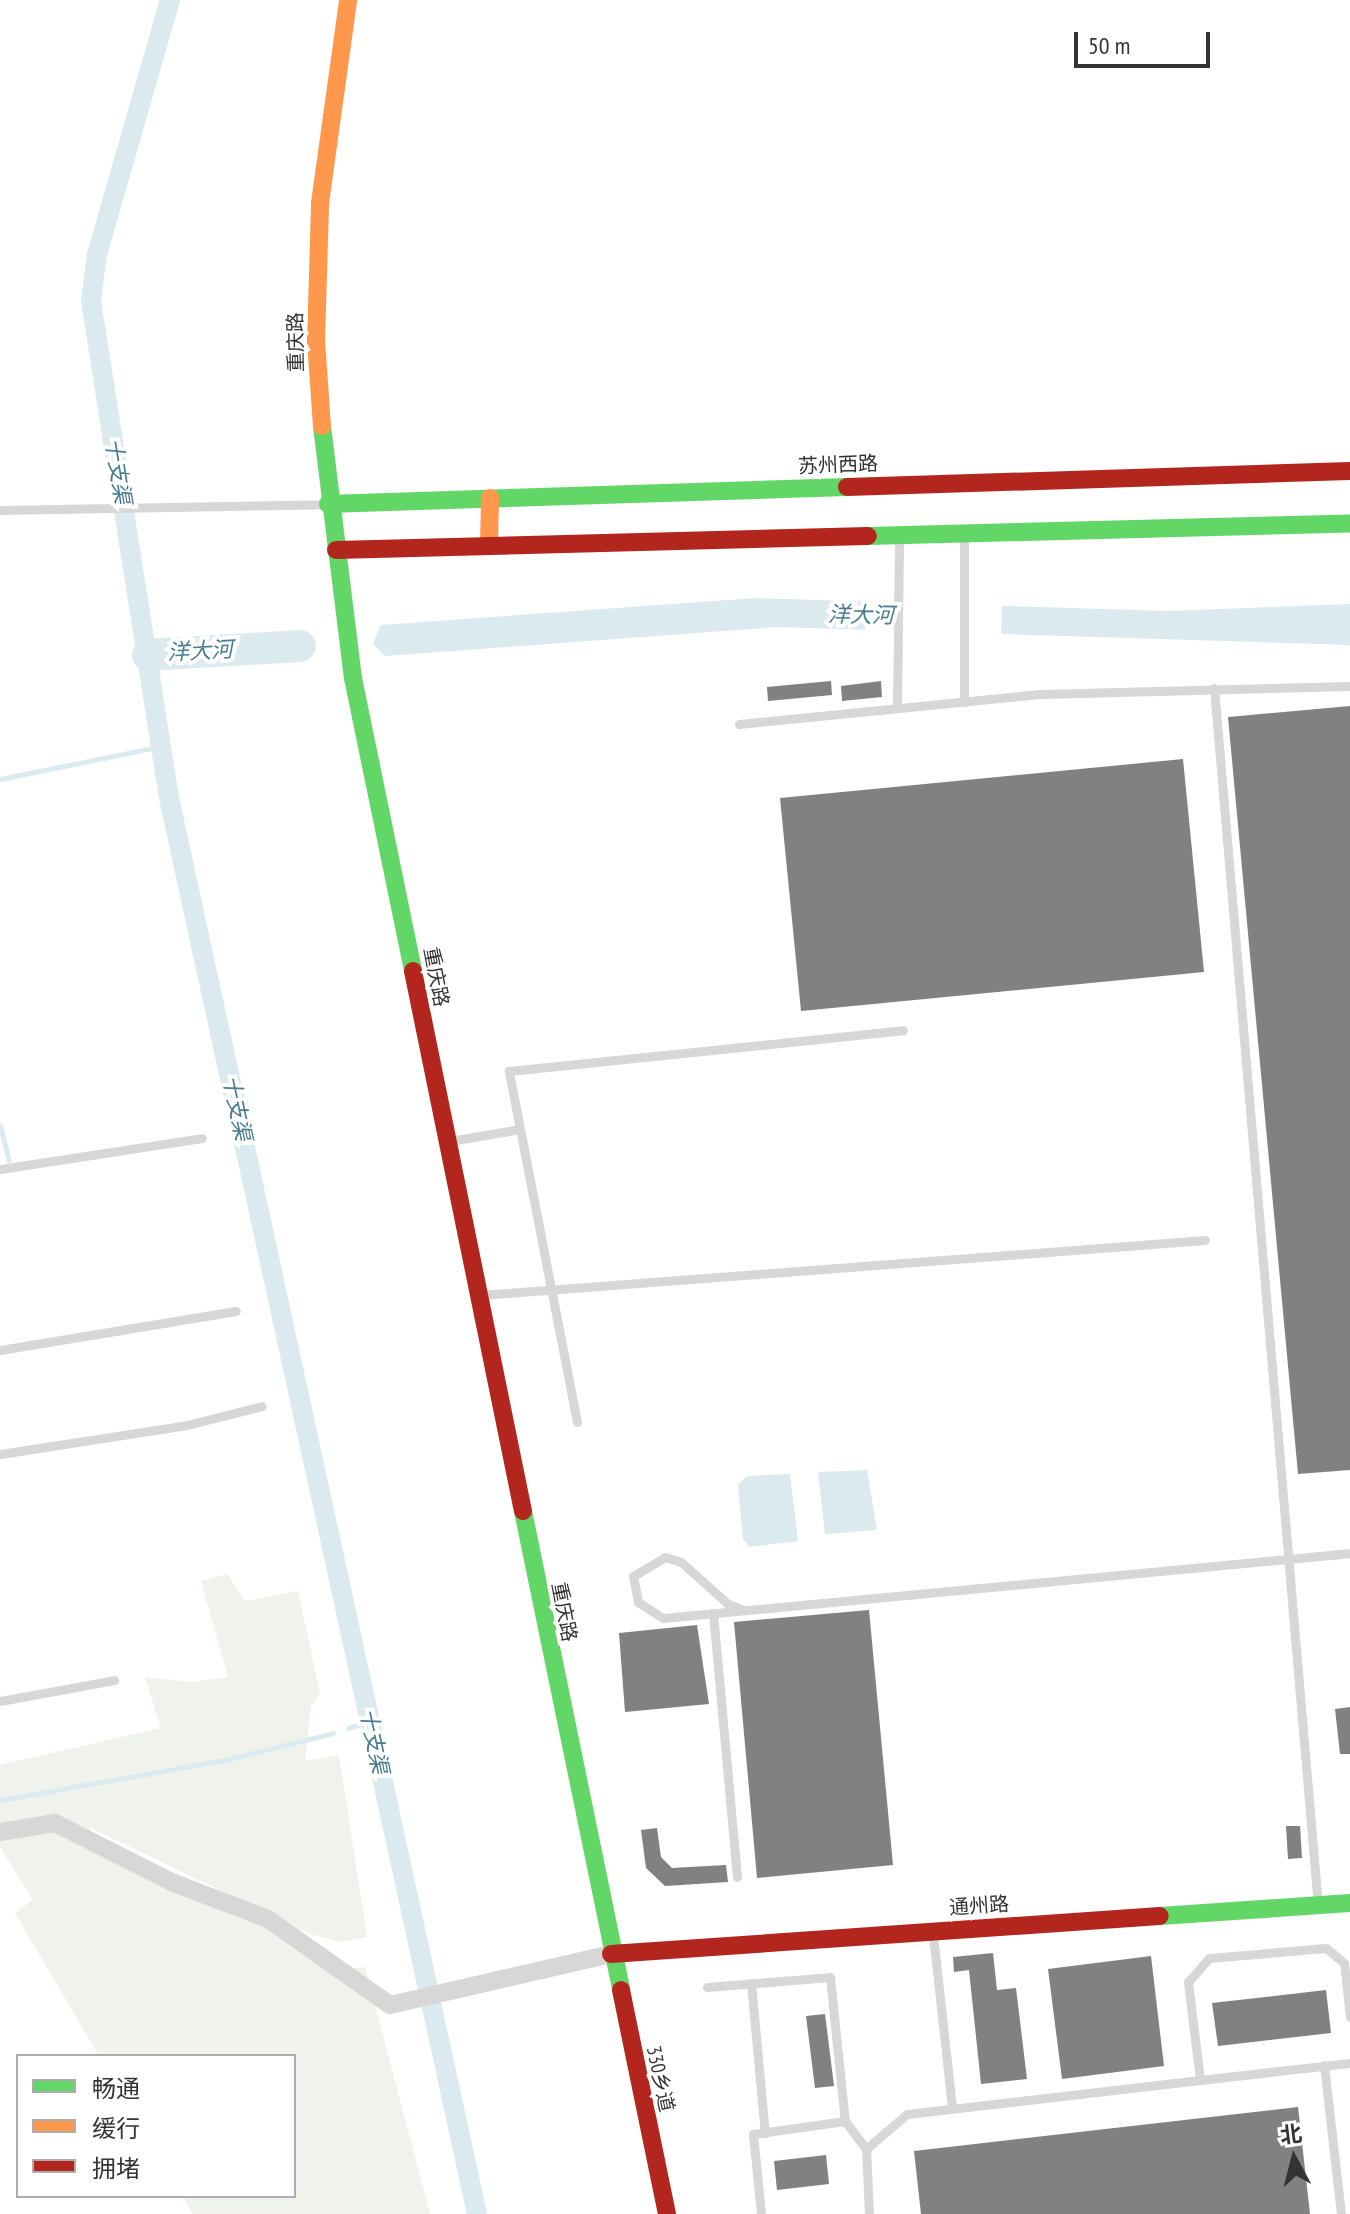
<!DOCTYPE html>
<meta charset="utf-8">
<style>
body{margin:0}
#map{position:relative;width:1350px;height:2214px;overflow:hidden;background:#fff;font-family:"PT Sans Narrow","Noto Sans SC",sans-serif}
div>[style]{position:absolute}
.green>*{inset:0;background:#f0f3ec}
.water>*{inset:0;background:#dbeaee}
.pier>*{inset:0;background:#fff}
.stream>*{height:5px;margin:-2.5px;padding:0 2.5px;transform-origin:2.5px;border-radius:2.5px;background:#dbeaee}
.canal>*{height:20px;margin:-10px;padding:0 10px;transform-origin:10px;border-radius:10px;background:#dbeaee}
.river>*{height:32px;margin:-16px;padding:0 16px;transform-origin:16px;border-radius:16px;background:#dbeaee}
.building>*{inset:0;background:#818181}
.lane>*{height:9px;margin:-4.5px;padding:0 4.5px;transform-origin:4.5px;border-radius:4.5px;background:#d7d7d7}
.street>*{height:18px;margin:-9px;padding:0 9px;transform-origin:9px;border-radius:9px;background:#d7d7d7}
.fast>*{height:18px;margin:-9px;padding:0 9px;transform-origin:9px;border-radius:9px;background:#63d668}
.slow>*{height:18px;margin:-9px;padding:0 9px;transform-origin:9px;border-radius:9px;background:#ff974d}
.jam>*{height:18px;margin:-9px;padding:0 9px;transform-origin:9px;border-radius:9px;background:#b3261e}
span{translate:-50% -50%;white-space:nowrap;text-align:center;line-height:1.15;-webkit-text-stroke:8px #fff;paint-order:stroke}
.street-label{font-size:20px;color:#333}
.water-label{font-size:22px;color:#477d8f;font-style:italic}
.legend{position:absolute;left:16px;top:2054px;width:280px;height:144px;box-sizing:border-box;background:#fff;border:2px solid #adadad;margin:0;padding:10px 14px;list-style:none;font-size:24px;color:#333}
.legend li{display:flex;align-items:center;gap:16px;height:40px}
.legend b{width:40px;border:2px solid #adadad}
.north{position:absolute;left:1254px;top:2118px;width:80px;height:80px;-webkit-text-stroke:6px #fff;paint-order:stroke;rotate:353deg;font-size:22px;font-weight:700;line-height:32px;text-align:center;color:#333}
.north::after{content:'';display:block;margin:auto;width:28px;height:36px;background:#333;clip-path:polygon(50% 0,100% 100%,50% 72%,0 100%)}
.scale{position:absolute;left:1074px;top:32px;width:136px;height:36px;box-sizing:border-box;border:4px solid #333;border-top:0;padding-left:10px;font-size:24px;line-height:28px;white-space:nowrap;color:#333;-webkit-text-stroke:6px #fff;paint-order:stroke}
</style>
<div id="map">
<div class="green">
<i style="clip-path:polygon(228px 1574px,244px 1601px,298px 1591px,320px 1693px,311px 1706px,305px 1761px,339px 1755px,367px 1937px,341px 1942px,310px 1934px,89px 1827px,96px 1849px,265px 1922px,339px 1969px,365px 1967px,430px 2214px,193px 2214px,182px 2196px,294px 2196px,294px 2056px,99px 2056px,15px 1913px,33px 1900px,0 1847px,0 1765px,161px 1728px,145px 1677px,193px 1682px,228px 1677px,201px 1581px)"></i>
</div>
<div class="water">
<i style="clip-path:polygon(756px 598px,1167px 611px,1350px 604px,1350px 645px,776px 627px,385px 656px,373px 644px,381px 625px)"></i>
<i style="clip-path:polygon(867px 1470px,877px 1530px,825px 1534px,818px 1472px)"></i>
<i style="clip-path:polygon(790px 1474px,798px 1541px,749px 1547px,743px 1539px,738px 1485px,747px 1476px)"></i>
</div>
<div class="pier">
<i style="clip-path:polygon(866px 597px,1002px 601px,1001px 637px,865px 633px)"></i>
</div>
<div class="stream">
<i style="left:0;top:779px;width:165px;rotate:-11.5deg"></i>
<i style="left:0;top:1125px;width:36px;rotate:76deg"></i>
<i style="left:348px;top:1728px;width:23px;rotate:-18deg"></i>
<i style="left:0;top:1800px;width:229px;rotate:-10.1deg"></i>
<i style="left:225px;top:1760px;width:111px;rotate:-14deg"></i>
</div>
<div class="canal">
<i style="left:170px;top:0;width:264px;rotate:106deg"></i>
<i style="left:97px;top:254px;width:47px;rotate:97.3deg"></i>
<i style="left:91px;top:301px;width:503px;rotate:81.08deg"></i>
<i style="left:169px;top:798px;width:1449px;rotate:77.73deg"></i>
</div>
<div class="river">
<i style="left:148px;top:655px;width:152px;rotate:-3.4deg"></i>
</div>
<div class="building">
<i style="clip-path:polygon(831px 681px,832px 695px,768px 701px,767px 687px)"></i>
<i style="clip-path:polygon(881px 681px,882px 697px,842px 701px,841px 686px)"></i>
<i style="clip-path:polygon(1350px 706px,1350px 1470px,1298px 1474px,1228px 717px)"></i>
<i style="clip-path:polygon(1183px 759px,1204px 972px,801px 1011px,780px 798px)"></i>
<i style="clip-path:polygon(869px 1610px,893px 1865px,757px 1878px,734px 1622px)"></i>
<i style="clip-path:polygon(697px 1625px,709px 1704px,625px 1712px,619px 1633px)"></i>
<i style="clip-path:polygon(1350px 1707px,1350px 1754px,1340px 1754px,1335px 1709px)"></i>
<i style="clip-path:polygon(1286px 1826px,1300px 1826px,1302px 1858px,1288px 1859px)"></i>
<i style="clip-path:polygon(657px 1828px,661px 1857px,672px 1868px,726px 1865px,728px 1882px,665px 1886px,646px 1868px,641px 1830px)"></i>
<i style="clip-path:polygon(993px 1953px,997px 1990px,1016px 1988px,1027px 2079px,981px 2084px,969px 1970px,954px 1972px,953px 1957px)"></i>
<i style="clip-path:polygon(1151px 1956px,1164px 2066px,1062px 2079px,1048px 1969px)"></i>
<i style="clip-path:polygon(1326px 1990px,1331px 2033px,1218px 2046px,1212px 2003px)"></i>
<i style="clip-path:polygon(825px 2014px,834px 2086px,815px 2088px,806px 2016px)"></i>
<i style="clip-path:polygon(1298px 2107px,1310px 2214px,921px 2214px,914px 2151px)"></i>
<i style="clip-path:polygon(826px 2155px,829px 2184px,777px 2190px,774px 2161px)"></i>
</div>
<div class="lane">
<i style="left:0;top:510px;width:328px;rotate:-1deg"></i>
<i style="left:1214px;top:688px;width:1221px;rotate:85.12deg"></i>
<i style="left:964px;top:702px;width:169px;rotate:-90deg"></i>
<i style="left:897px;top:708px;width:173px;rotate:-89.3deg"></i>
<i style="left:739px;top:724px;width:304px;rotate:-5.7deg"></i>
<i style="left:1042px;top:694px;width:308px;rotate:-1.5deg"></i>
<i style="left:450px;top:1141px;width:71px;rotate:-9.7deg"></i>
<i style="left:0;top:1169px;width:204px;rotate:-8.7deg"></i>
<i style="left:481px;top:1295px;width:726px;rotate:-4.34deg"></i>
<i style="left:0;top:1350px;width:239px;rotate:-9.4deg"></i>
<i style="left:577px;top:1422px;width:358px;rotate:-101deg"></i>
<i style="left:509px;top:1071px;width:396px;rotate:-5.9deg"></i>
<i style="left:0;top:1454px;width:189px;rotate:-8.8deg"></i>
<i style="left:187px;top:1425px;width:77px;rotate:-14.2deg"></i>
<i style="left:743px;top:1610px;width:16px;rotate:-158deg"></i>
<i style="left:728px;top:1604px;width:63px;rotate:-138.2deg"></i>
<i style="left:681px;top:1562px;width:17px;rotate:-163deg"></i>
<i style="left:665px;top:1557px;width:37px;rotate:149deg"></i>
<i style="left:633px;top:1576px;width:26px;rotate:79deg"></i>
<i style="left:638px;top:1602px;width:30px;rotate:33deg"></i>
<i style="left:663px;top:1618px;width:690px;rotate:-5.4deg"></i>
<i style="left:713px;top:1613px;width:265px;rotate:84.8deg"></i>
<i style="left:0;top:1701px;width:116px;rotate:-10.4deg"></i>
<i style="left:933px;top:1935px;width:172px;rotate:83.7deg"></i>
<i style="left:751px;top:1983px;width:151px;rotate:84.7deg"></i>
<i style="left:707px;top:1987px;width:123px;rotate:-4.6deg"></i>
<i style="left:830px;top:1977px;width:145px;rotate:84.1deg"></i>
<i style="left:1350px;top:2017px;width:54px;rotate:-96.3deg"></i>
<i style="left:1344px;top:1963px;width:23px;rotate:-140deg"></i>
<i style="left:1326px;top:1948px;width:117px;rotate:175.1deg"></i>
<i style="left:1209px;top:1958px;width:32px;rotate:131deg"></i>
<i style="left:1188px;top:1982px;width:99px;rotate:83deg"></i>
<i style="left:1200px;top:2080px;width:151px;rotate:-6.5deg"></i>
<i style="left:1324px;top:2065px;width:150px;rotate:83.5deg"></i>
<i style="left:761px;top:2214px;width:80px;rotate:-95.7deg"></i>
<i style="left:753px;top:2134px;width:93px;rotate:-8deg"></i>
<i style="left:845px;top:2121px;width:35px;rotate:53deg"></i>
<i style="left:869px;top:2214px;width:65px;rotate:-92.6deg"></i>
<i style="left:866px;top:2149px;width:54px;rotate:-40.5deg"></i>
<i style="left:907px;top:2114px;width:295px;rotate:-6.6deg"></i>
</div>
<div class="street">
<i style="left:0;top:1832px;width:56px;rotate:-9.3deg"></i>
<i style="left:55px;top:1823px;width:133px;rotate:26.8deg"></i>
<i style="left:174px;top:1883px;width:101px;rotate:21deg"></i>
<i style="left:268px;top:1919px;width:149px;rotate:35.2deg"></i>
<i style="left:390px;top:2005px;width:227px;rotate:-13deg"></i>
</div>
<div class="fast">
<i style="left:322px;top:426px;width:254px;rotate:83deg"></i>
<i style="left:353px;top:678px;width:299px;rotate:78.4deg"></i>
<i style="left:328px;top:504px;width:519px;rotate:-1.88deg"></i>
<i style="left:868px;top:536px;width:482px;rotate:-1.5deg"></i>
<i style="left:523px;top:1511px;width:489px;rotate:78.4deg"></i>
<i style="left:1160px;top:1916px;width:190px;rotate:-3.9deg"></i>
</div>
<div class="slow">
<i style="left:322px;top:426px;width:85px;rotate:-94deg"></i>
<i style="left:316px;top:341px;width:138px;rotate:-88.3deg"></i>
<i style="left:320px;top:203px;width:205px;rotate:-82.1deg"></i>
<i style="left:489px;top:546px;width:48px;rotate:-88.8deg"></i>
</div>
<div class="jam">
<i style="left:847px;top:487px;width:503px;rotate:-1.82deg"></i>
<i style="left:336px;top:550px;width:532px;rotate:-1.51deg"></i>
<i style="left:413px;top:971px;width:551px;rotate:78.49deg"></i>
<i style="left:611px;top:1954px;width:550px;rotate:-3.96deg"></i>
<i style="left:621px;top:1990px;width:229px;rotate:78.4deg"></i>
</div>
<div class="street-label">
<span style="left:296px;top:342px;rotate:-91deg">重庆路</span>
<span style="left:838px;top:465px;rotate:-2deg">苏州西路</span>
<span style="left:436px;top:977px;rotate:79deg">重庆路</span>
<span style="left:564px;top:1612px;rotate:79deg">重庆路</span>
<span style="left:979px;top:1906px;rotate:-4deg">通州路</span>
<span style="left:660px;top:2079px;rotate:78deg">330乡道</span>
</div>
<div class="water-label">
<span style="left:118px;top:471px;rotate:81deg">十支渠</span>
<span style="left:861px;top:615px;rotate:1deg">洋大河</span>
<span style="left:200px;top:651px;rotate:-3deg">洋大河</span>
<span style="left:237px;top:1108px;rotate:78deg">十支渠</span>
<span style="left:374px;top:1741px;rotate:78deg">十支渠</span>
</div>
<ul class="legend">
<li><b style="height:10px;background:#63d668"></b>畅通</li>
<li><b style="height:10px;background:#ff974d"></b>缓行</li>
<li><b style="height:10px;background:#b3261e"></b>拥堵</li>
</ul>
<div class="north">北</div>
<div class="scale">50 m</div>
</div>
